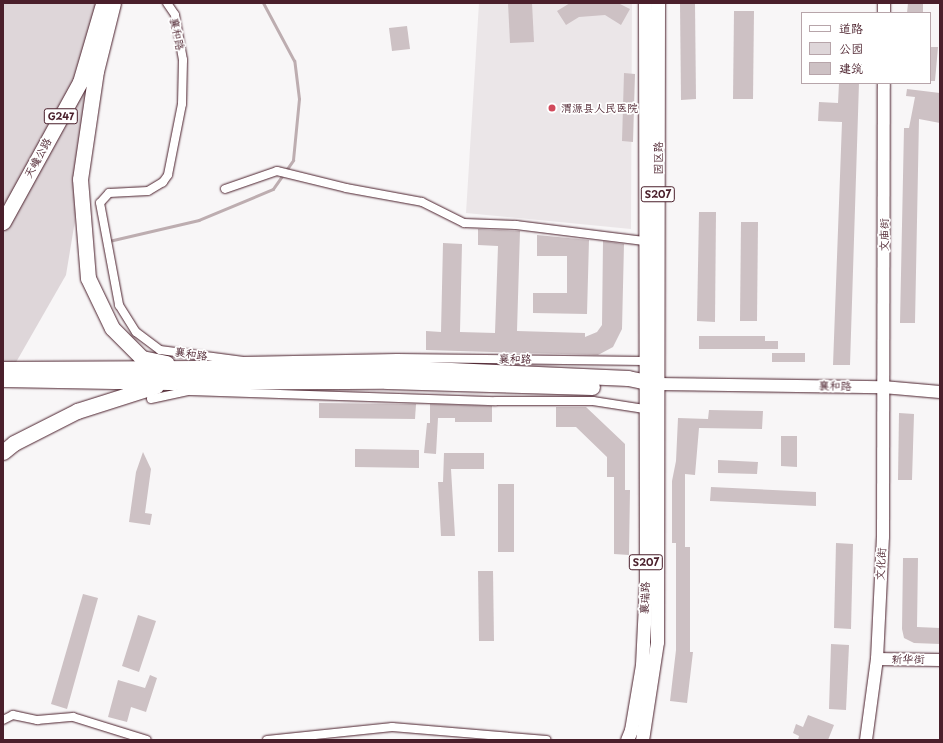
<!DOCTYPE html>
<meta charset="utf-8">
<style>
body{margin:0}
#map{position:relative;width:943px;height:743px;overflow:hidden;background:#f8f6f7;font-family:"Playpen Sans","LXGW WenKai TC",sans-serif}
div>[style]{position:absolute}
.built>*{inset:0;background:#ebe6e8}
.green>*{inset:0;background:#ded6d9}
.stream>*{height:2.5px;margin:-1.25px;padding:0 1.25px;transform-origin:1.25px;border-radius:1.25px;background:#bdadb0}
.building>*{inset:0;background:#cdc1c4}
.roads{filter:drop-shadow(0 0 1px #4a1f2b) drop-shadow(0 0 1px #4a1f2b)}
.street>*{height:8px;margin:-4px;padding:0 4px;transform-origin:4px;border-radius:4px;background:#fff}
.secondary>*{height:12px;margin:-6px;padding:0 6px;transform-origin:6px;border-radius:6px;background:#fff}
.primary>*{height:13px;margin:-6.5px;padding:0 6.5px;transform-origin:6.5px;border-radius:6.5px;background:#fff}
.highway>*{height:15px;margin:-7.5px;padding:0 7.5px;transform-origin:7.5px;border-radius:7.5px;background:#fff}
.dots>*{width:11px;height:11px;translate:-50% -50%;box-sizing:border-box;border:2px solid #fff;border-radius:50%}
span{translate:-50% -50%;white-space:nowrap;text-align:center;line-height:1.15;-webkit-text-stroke:3.5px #fff;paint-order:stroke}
.shield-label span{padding:1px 3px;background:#fff;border:1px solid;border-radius:3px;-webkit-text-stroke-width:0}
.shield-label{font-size:10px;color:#4a1f2b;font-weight:700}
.street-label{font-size:11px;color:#4a1f2b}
.poi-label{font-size:11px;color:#4a1f2b}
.left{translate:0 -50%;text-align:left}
.frame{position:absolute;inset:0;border:4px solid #4a1f2b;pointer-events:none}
.legend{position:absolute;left:801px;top:12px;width:130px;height:72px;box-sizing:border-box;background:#fff;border:1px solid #b7a5aa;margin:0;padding:5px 7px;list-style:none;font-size:12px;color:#4a1f2b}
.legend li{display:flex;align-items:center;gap:8px;height:20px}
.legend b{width:20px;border:1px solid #b7a5aa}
</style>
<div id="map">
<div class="built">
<i style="clip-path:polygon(479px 3px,632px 3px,631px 229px,466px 213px)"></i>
</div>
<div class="green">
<i style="clip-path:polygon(3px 3px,111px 3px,66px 275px,3px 385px)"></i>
</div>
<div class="stream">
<i style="left:109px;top:241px;width:92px;rotate:-13.1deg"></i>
<i style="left:199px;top:220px;width:80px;rotate:-22.7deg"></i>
<i style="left:273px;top:189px;width:35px;rotate:-55deg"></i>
<i style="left:293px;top:160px;width:61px;rotate:-84.4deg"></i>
<i style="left:299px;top:99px;width:38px;rotate:-97deg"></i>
<i style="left:294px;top:61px;width:66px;rotate:-118.1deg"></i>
</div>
<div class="building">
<i style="clip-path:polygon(508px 3px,532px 3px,534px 42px,510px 43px)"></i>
<i style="clip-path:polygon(570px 3px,618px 3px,630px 9px,621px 25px,605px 15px,579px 17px,566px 25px,557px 11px)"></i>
<i style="clip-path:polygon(680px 3px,695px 3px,696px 99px,681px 100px)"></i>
<i style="clip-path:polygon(908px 3px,923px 3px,923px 13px,907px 13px)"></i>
<i style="clip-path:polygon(734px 11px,754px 11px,753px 99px,733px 99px)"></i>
<i style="clip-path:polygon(407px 26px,410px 49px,392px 51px,389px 28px)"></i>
<i style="clip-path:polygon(930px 47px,938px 47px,935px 81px,930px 81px)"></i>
<i style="clip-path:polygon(624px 73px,635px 74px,633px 142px,622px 141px)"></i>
<i style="clip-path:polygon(839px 83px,859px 83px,850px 365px,833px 365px,842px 122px,818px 121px,819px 102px,838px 103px)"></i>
<i style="clip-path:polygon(907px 89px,940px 93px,940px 123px,919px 119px,915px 323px,900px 323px,904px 128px,909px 128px,915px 97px,906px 96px)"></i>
<i style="clip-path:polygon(699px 212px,716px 212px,715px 322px,697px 321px)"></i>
<i style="clip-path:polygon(741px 222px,758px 222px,757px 321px,740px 321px)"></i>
<i style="clip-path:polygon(478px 229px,520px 231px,517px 331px,585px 333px,585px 337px,597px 332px,602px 325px,603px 241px,624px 244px,622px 329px,613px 347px,598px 355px,426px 350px,426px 331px,441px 332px,443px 243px,462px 244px,460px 332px,495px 333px,498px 246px,478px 245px)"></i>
<i style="clip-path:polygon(537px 235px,589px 240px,587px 314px,533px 313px,533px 293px,567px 293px,567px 256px,537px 256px)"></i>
<i style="clip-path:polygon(699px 336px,765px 336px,765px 341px,778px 341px,778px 349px,699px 349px)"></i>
<i style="clip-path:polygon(772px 353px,805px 353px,805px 362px,772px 362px)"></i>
<i style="clip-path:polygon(319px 403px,416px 404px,415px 419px,319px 418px)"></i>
<i style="clip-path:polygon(430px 404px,492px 406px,492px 422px,455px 422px,455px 418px,438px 418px,436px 454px,424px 453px,427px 423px,430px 423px)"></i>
<i style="clip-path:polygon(556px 407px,586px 407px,625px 444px,625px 490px,630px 490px,629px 555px,614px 554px,614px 477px,607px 477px,607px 457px,576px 427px,556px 427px)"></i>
<i style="clip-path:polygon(709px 410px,763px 411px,762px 429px,699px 428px,695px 475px,685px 474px,685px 547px,690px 547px,690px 652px,693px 652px,687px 703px,670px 701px,676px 650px,676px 543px,672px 543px,672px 481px,676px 461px,678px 418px,708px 419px)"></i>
<i style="clip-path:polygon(899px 413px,914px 414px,912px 480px,898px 480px)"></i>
<i style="clip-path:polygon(781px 436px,797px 436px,797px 467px,781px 466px)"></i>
<i style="clip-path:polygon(355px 449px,419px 450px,419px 468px,355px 467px)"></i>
<i style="clip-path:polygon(143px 452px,151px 469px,145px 513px,152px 514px,150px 525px,129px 522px,136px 472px)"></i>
<i style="clip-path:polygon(444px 453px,484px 453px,484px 469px,451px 469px,455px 536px,441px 536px,438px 482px,443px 482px)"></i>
<i style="clip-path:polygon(718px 460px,758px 462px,757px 474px,718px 473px)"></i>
<i style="clip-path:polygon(498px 484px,514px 484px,514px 552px,498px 552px)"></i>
<i style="clip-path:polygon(711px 487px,816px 492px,816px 506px,710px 501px)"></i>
<i style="clip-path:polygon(836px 543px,853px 544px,851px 629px,834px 628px)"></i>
<i style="clip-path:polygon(903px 558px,918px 558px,917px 627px,940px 628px,940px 644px,914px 643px,904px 638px,902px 629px)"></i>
<i style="clip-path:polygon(478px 571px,493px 571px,494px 641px,479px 641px)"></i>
<i style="clip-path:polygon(83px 594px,98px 598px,67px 709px,51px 704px)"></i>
<i style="clip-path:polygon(138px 615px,156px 621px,139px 672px,122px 666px)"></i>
<i style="clip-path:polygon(831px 644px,849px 645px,846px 710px,829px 709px)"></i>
<i style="clip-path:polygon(150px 675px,157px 678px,146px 712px,131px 707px,127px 722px,108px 717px,118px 680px,145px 688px)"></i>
<i style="clip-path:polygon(808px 715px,834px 725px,828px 740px,798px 740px,799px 736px,793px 733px,796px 724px,803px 727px)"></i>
</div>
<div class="roads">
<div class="street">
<i style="left:167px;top:3px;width:14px;rotate:56deg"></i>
<i style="left:175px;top:15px;width:46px;rotate:79.9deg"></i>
<i style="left:183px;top:60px;width:44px;rotate:91.3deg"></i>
<i style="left:182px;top:104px;width:72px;rotate:101.2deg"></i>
<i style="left:168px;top:175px;width:9px;rotate:126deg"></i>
<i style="left:163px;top:182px;width:17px;rotate:149deg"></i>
<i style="left:148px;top:191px;width:39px;rotate:177deg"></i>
<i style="left:109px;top:193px;width:13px;rotate:132deg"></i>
<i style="left:100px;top:203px;width:104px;rotate:79.4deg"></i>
<i style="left:119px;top:305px;width:32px;rotate:58deg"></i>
<i style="left:136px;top:332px;width:30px;rotate:37deg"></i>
<i style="left:160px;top:350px;width:84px;rotate:7.5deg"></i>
<i style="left:243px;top:361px;width:154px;rotate:-1.1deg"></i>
<i style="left:397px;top:358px;width:247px;rotate:0.7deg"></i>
<i style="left:225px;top:189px;width:55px;rotate:-19.1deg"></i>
<i style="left:277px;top:171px;width:71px;rotate:13.8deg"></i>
<i style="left:346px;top:188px;width:77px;rotate:10.4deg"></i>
<i style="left:422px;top:202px;width:47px;rotate:26.6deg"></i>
<i style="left:464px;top:223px;width:52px;rotate:2.2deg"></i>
<i style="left:516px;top:225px;width:129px;rotate:7.1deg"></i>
<i style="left:151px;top:399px;width:40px;rotate:-12deg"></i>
<i style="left:190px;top:391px;width:306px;rotate:1.9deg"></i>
<i style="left:496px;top:401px;width:97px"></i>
<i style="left:593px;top:401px;width:52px;rotate:8.9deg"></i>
<i style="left:3px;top:720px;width:11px;rotate:-27deg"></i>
<i style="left:13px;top:715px;width:25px;rotate:12deg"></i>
<i style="left:37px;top:720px;width:36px;rotate:-5deg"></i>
<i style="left:73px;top:717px;width:77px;rotate:17.3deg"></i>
<i style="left:267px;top:740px;width:126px;rotate:-5.9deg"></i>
<i style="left:392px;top:727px;width:155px;rotate:4.8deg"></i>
</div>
<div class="secondary">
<i style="left:884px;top:13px;width:10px;rotate:-90deg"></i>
<i style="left:657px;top:384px;width:226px;rotate:0.8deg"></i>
<i style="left:883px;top:387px;width:57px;rotate:5deg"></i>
<i style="left:877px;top:659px;width:63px;rotate:0.9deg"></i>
<i style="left:866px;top:740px;width:82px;rotate:-82.3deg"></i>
<i style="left:877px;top:659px;width:122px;rotate:-87.2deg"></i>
<i style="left:883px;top:537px;width:454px;rotate:-89.9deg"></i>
</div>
<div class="primary">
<i style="left:627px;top:740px;width:11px;rotate:-68deg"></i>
<i style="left:631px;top:730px;width:66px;rotate:-80.4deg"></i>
<i style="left:642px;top:665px;width:81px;rotate:-87.2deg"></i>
<i style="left:646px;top:584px;width:581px;rotate:-90.1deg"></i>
<i style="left:642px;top:740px;width:99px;rotate:-81.3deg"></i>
<i style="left:657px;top:642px;width:639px;rotate:-89.91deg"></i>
</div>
<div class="highway">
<i style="left:113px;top:3px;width:70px;rotate:104deg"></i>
<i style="left:96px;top:71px;width:109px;rotate:98.4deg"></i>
<i style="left:80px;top:179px;width:99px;rotate:85.4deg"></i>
<i style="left:88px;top:278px;width:55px;rotate:64.4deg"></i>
<i style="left:112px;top:328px;width:42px;rotate:45deg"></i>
<i style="left:142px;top:358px;width:25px;rotate:12deg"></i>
<i style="left:3px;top:222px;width:160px;rotate:-61.2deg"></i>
<i style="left:80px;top:82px;width:81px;rotate:-73.6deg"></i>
<i style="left:3px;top:369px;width:382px;rotate:-0.3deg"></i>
<i style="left:385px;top:367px;width:243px;rotate:2.6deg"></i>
<i style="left:628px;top:378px;width:30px;rotate:12deg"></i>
<i style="left:3px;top:379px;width:166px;rotate:1deg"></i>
<i style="left:169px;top:382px;width:218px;rotate:-0.3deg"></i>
<i style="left:387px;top:381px;width:205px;rotate:1.7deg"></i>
<i style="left:3px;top:452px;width:14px;rotate:-39deg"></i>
<i style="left:14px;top:443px;width:71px;rotate:-26.9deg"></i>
<i style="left:77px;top:411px;width:83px;rotate:-17.6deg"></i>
</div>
</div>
<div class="dots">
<i style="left:552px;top:108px;background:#d1495b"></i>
</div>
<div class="shield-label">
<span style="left:61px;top:116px">G247</span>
<span style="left:658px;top:194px">S207</span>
<span style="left:646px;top:562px">S207</span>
</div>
<div class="street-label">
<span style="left:177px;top:34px;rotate:78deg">襄和路</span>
<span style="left:38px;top:158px;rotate:-61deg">天巉公路</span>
<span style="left:658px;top:158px;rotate:-90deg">园区路</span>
<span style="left:884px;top:235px;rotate:-90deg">文庙街</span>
<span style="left:191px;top:354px;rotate:8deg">襄和路</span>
<span style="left:515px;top:359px;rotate:1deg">襄和路</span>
<span style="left:835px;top:386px;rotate:1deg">襄和路</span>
<span style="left:881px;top:564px;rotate:-87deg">文化街</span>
<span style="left:645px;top:598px;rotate:-88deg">襄瑞路</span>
<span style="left:908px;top:659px">新华街</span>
</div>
<div class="poi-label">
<span class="left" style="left:561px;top:108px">渭源县人民医院</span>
</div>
<div class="frame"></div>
<ul class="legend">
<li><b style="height:5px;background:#fff"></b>道路</li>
<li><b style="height:11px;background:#ded6d9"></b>公园</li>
<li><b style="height:11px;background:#cdc1c4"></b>建筑</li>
</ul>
</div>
